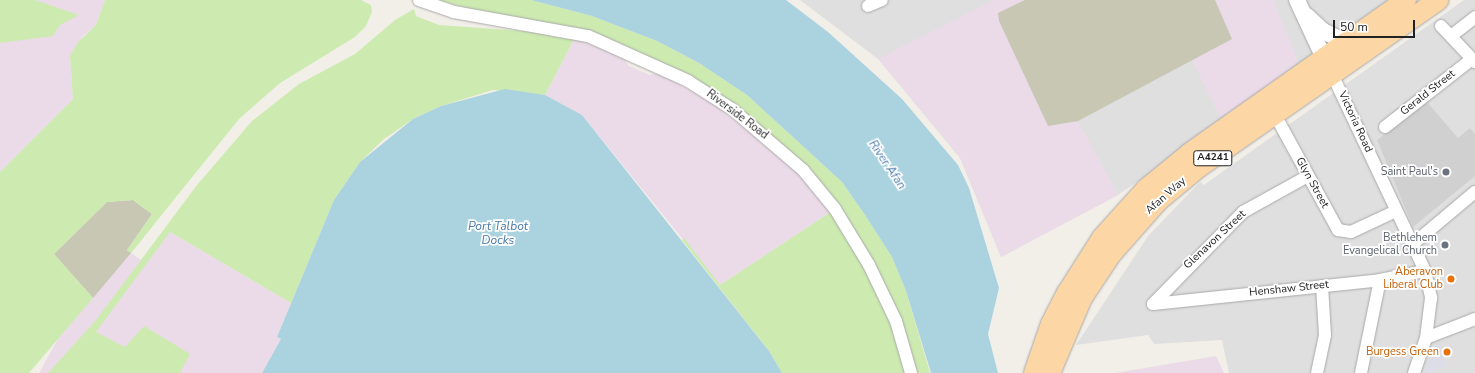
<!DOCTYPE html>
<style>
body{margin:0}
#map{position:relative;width:1475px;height:373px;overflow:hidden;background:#f2efe9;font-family:"Nunito Sans",sans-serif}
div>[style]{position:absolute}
.residential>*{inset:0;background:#e0dfdf}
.industrial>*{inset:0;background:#ebdbe8}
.religious>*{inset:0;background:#d0d0d0}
.construction>*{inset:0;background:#c7c7b4}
.grass>*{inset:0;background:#cdebb0}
.plaza>*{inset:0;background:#dddde8}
.water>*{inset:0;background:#aad3df}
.roads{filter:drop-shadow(0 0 1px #a9a9a9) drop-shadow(0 0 1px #a9a9a9)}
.minor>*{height:12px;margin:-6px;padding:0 6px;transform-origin:6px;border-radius:6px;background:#fff}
.tertiary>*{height:16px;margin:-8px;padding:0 8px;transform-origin:8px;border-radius:8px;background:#fff}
.primary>*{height:20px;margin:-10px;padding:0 10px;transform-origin:10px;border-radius:10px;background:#fcd6a4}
.dots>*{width:11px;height:11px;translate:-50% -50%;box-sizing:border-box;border:2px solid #fff;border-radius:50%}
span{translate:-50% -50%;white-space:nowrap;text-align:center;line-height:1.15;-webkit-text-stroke:3.5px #fff;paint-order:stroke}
.shield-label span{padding:1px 3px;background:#fff;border:1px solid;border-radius:3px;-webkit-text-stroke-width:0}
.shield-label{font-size:10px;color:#222;font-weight:700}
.street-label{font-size:11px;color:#222}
.worship-label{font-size:11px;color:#5b616d}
.right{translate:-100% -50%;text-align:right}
.food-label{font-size:11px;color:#c56008}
.water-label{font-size:12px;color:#4a7aab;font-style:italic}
.scale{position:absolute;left:1333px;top:20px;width:82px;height:18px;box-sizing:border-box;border:2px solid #222;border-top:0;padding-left:5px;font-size:12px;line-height:14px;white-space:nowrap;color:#222;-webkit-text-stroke:3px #fff;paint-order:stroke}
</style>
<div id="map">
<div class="residential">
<i style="clip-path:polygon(800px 0,1398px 0,1118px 195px,1001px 257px,960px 158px,878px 59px)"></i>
<i style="clip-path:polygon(1464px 0,1475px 0,1475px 373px,1229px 373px,1222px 340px,1154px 344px,1148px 335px,1076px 345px,1148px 236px,1200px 182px,1204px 185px)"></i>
</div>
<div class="industrial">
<i style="clip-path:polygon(0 0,105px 0,96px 25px,82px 37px,70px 56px,73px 99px,0 172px)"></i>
<i style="clip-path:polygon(994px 0,1273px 0,1298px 62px,1256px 96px,1220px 117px,1192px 60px,1077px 119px,1118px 195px,1001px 257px,961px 158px,878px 59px)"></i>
<i style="clip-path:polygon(574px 39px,621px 55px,629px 66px,650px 75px,658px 72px,718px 107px,781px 159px,785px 155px,835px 209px,720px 285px,582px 115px,545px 95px)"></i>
<i style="clip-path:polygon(127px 200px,152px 214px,152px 227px,131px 253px,141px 260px,170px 232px,291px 303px,277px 337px,281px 339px,262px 373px,39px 373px,58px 339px,93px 297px,13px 213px)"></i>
<i style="clip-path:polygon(1216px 356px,1224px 373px,1115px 373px)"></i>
</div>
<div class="religious">
<i style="clip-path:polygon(1427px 102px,1458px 138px,1470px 128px,1475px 134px,1475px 176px,1413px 227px,1377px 140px)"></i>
</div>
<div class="construction">
<i style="clip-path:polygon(1025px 0,1215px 0,1232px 39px,1078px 121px,1048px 126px,999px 21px,998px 13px)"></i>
<i style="clip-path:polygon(133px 200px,152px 214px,127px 250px,131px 253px,93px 298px,54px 254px,107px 202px)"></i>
</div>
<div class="grass">
<i style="clip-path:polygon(0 0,35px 0,79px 15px,60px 25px,53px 36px,0 43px)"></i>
<i style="clip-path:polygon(105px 0,361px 0,371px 5px,372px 12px,366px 26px,355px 37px,280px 83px,239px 119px,131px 253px,127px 250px,152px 214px,133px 200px,107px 202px,54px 254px,93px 298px,29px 373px,0 373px,0 172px,73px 99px,70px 56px,78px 42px,96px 25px)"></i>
<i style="clip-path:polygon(438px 0,531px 0,592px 16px,657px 41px,699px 63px,747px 95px,842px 182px,865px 215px,892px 257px,906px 291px,930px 373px,782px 373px,769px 351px,682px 240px,684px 238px,720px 285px,835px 209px,732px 109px,617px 49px)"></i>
<i style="clip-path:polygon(414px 9px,416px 16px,439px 25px,538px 32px,574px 39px,545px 95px,493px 90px,441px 106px,413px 119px,384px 139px,360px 162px,334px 200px,291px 303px,170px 232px,96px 332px,125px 347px,144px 326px,190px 354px,180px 373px,48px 373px,96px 320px,197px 185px,252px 121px,299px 84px,355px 54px,395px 20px)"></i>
</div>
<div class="plaza">
<i style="clip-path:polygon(1439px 342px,1447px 367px,1424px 373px,1434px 345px)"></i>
</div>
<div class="water">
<i style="clip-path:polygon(531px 0,786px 0,828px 32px,902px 99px,958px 165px,969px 188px,999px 288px,988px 334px,998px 373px,931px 373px,906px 291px,892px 257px,865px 215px,842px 182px,747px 95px,699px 63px,657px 41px,592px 16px)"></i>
<i style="clip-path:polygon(505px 89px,545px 95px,582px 115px,769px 351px,782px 373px,262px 373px,281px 339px,277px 337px,334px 200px,360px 162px,413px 119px,441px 106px)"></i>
</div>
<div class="roads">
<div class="minor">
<i style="left:419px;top:0;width:37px;rotate:19deg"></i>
<i style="left:454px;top:12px;width:136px;rotate:10.2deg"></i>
<i style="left:588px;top:36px;width:110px;rotate:24.2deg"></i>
<i style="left:688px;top:81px;width:52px;rotate:32.5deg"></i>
<i style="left:732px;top:109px;width:94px;rotate:40.7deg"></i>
<i style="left:803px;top:170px;width:50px;rotate:50.6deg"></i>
<i style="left:835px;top:209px;width:66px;rotate:58.7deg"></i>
<i style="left:869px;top:265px;width:62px;rotate:64.3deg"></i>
<i style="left:896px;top:321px;width:54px;rotate:73.9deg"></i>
<i style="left:868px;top:6px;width:15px;rotate:-23deg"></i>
<i style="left:1441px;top:26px;width:50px;rotate:46.6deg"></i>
<i style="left:1451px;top:36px;width:31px;rotate:-38deg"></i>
<i style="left:1332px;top:74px;width:218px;rotate:64.7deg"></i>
<i style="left:1425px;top:271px;width:28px;rotate:77deg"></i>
<i style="left:1431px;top:298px;width:40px;rotate:97.1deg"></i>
<i style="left:1426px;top:338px;width:37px;rotate:109deg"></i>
<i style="left:1280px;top:124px;width:121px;rotate:61.3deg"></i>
<i style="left:1338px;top:230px;width:13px;rotate:9deg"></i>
<i style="left:1351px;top:232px;width:50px;rotate:-25deg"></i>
<i style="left:1385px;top:127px;width:110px;rotate:-38deg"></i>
<i style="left:1413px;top:244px;width:81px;rotate:-40deg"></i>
<i style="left:1153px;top:304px;width:228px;rotate:-6deg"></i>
<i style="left:1380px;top:280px;width:46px;rotate:-11.3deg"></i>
<i style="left:1153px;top:304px;width:129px;rotate:-45.6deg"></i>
<i style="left:1243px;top:212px;width:74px;rotate:-29deg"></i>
<i style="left:1426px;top:338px;width:53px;rotate:-21.2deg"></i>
<i style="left:1317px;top:373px;width:39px;rotate:-78deg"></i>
<i style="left:1325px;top:335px;width:49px;rotate:-93.5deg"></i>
<i style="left:1361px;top:373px;width:95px;rotate:-78.5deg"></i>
</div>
<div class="tertiary">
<i style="left:1297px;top:0;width:76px;rotate:65.1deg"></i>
<i style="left:1307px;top:16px;width:22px;rotate:43deg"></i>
<i style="left:1323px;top:31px;width:25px;rotate:26deg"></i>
</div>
<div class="primary">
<i style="left:1034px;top:373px;width:52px;rotate:-70.9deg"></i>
<i style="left:1051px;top:324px;width:35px;rotate:-63deg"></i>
<i style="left:1067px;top:293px;width:65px;rotate:-57.5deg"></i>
<i style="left:1102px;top:238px;width:66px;rotate:-48.1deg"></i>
<i style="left:1146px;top:189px;width:57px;rotate:-39.3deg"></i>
<i style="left:1190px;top:153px;width:265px;rotate:-35.3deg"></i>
<i style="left:1050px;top:373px;width:82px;rotate:-66.9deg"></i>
<i style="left:1082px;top:298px;width:54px;rotate:-56.3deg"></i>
<i style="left:1112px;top:253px;width:69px;rotate:-48.5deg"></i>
<i style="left:1158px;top:201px;width:53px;rotate:-39.7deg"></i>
<i style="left:1199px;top:167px;width:292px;rotate:-34.9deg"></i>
</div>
</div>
<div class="dots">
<i style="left:1446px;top:172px;background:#6b7280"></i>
<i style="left:1445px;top:245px;background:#6b7280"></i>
<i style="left:1451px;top:279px;background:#e8710a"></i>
<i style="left:1447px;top:352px;background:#e8710a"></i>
</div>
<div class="shield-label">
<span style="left:1213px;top:158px">A4241</span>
</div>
<div class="street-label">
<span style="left:1428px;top:93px;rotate:-38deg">Gerald Street</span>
<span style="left:737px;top:115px;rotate:37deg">Riverside Road</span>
<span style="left:1355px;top:122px;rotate:65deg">Victoria Road</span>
<span style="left:1312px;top:183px;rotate:61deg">Glyn Street</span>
<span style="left:1166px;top:196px;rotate:-41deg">Afan Way</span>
<span style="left:1215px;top:240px;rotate:-43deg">Glenavon Street</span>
<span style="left:1289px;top:289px;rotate:-6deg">Henshaw Street</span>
</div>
<div class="worship-label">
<span class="right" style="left:1438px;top:172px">Saint Paul's</span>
<span class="right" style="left:1437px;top:245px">Bethlehem<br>Evangelical Church</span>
</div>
<div class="food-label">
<span class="right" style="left:1443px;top:279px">Aberavon<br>Liberal Club</span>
<span class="right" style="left:1439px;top:352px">Burgess Green</span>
</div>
<div class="water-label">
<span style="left:887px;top:165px;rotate:56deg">River Afan</span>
<span style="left:498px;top:234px">Port Talbot<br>Docks</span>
</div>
<div class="scale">50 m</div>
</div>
